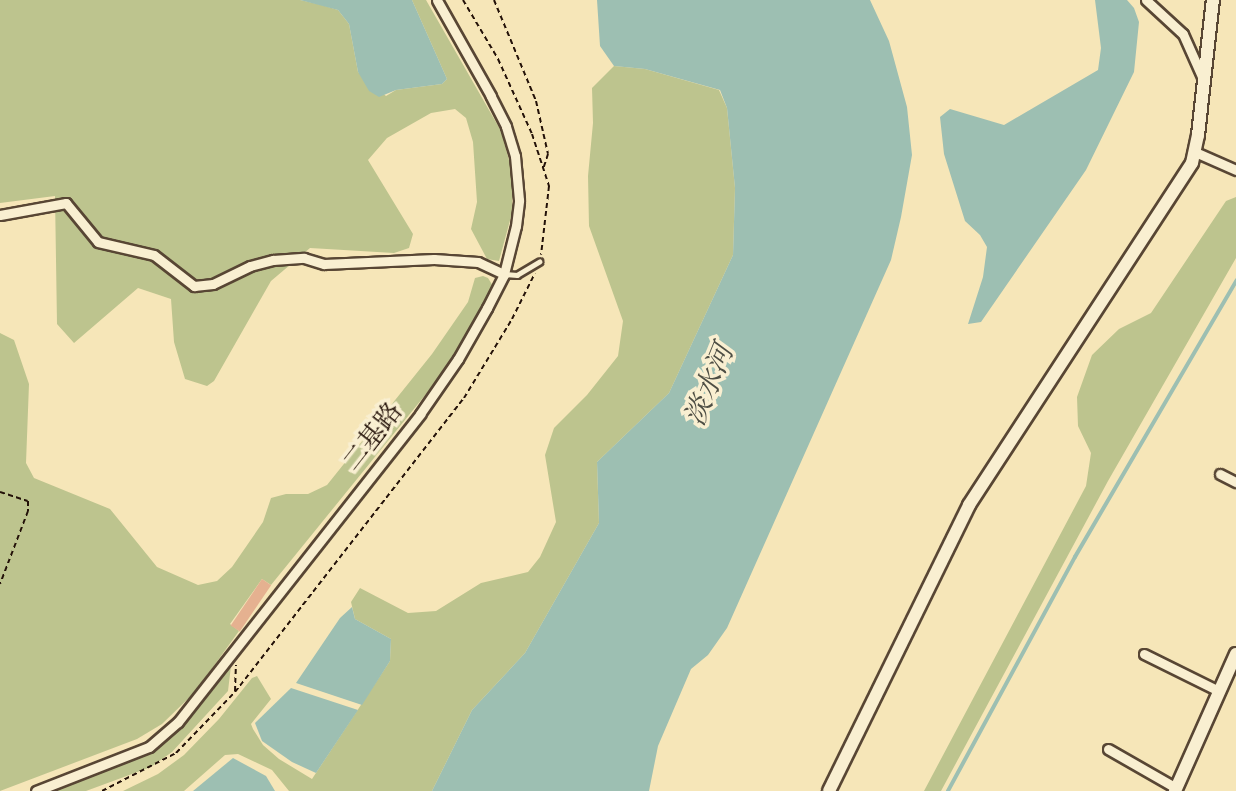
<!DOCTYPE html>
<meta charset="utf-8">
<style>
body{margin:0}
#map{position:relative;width:1236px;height:791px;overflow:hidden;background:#f6e6b8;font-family:"Old Standard TT","Noto Serif SC",serif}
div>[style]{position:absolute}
.green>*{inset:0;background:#bdc48e}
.water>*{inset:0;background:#9dbfb2}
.stream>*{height:3.5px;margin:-1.75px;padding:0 1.75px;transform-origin:1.75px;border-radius:1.75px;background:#9dbfb2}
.building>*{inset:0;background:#e5b190;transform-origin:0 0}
.path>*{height:2px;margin-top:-1px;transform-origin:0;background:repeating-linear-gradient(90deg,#231108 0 5px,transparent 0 8.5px)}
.roads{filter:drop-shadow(2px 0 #584634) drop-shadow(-2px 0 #584634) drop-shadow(0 2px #584634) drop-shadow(0 -2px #584634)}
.lane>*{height:4.5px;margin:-2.25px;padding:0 2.25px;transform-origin:2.25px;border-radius:2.25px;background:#f9efd1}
.street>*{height:9px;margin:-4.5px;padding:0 4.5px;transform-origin:4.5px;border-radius:4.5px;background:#f9efd1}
.secondary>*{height:12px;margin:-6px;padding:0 6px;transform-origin:6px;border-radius:6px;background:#f9efd1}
span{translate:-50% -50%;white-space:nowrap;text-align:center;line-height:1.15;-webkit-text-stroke:7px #f9efd1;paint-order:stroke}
.street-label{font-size:26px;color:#231108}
.water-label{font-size:28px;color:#4e4e44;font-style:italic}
</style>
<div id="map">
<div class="green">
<div style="clip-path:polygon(0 0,300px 0,322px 5px,338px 10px,349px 24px,358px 72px,386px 96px,396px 90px,442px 84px,447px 79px,412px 0,426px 0,501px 131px,512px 171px,512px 213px,499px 261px,487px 259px,471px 229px,477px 202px,473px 142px,466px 118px,455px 109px,431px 113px,387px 138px,368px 160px,413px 234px,409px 248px,394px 253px,310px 248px,271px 281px,214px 381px,207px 386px,185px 379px,174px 342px,171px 299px,138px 288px,74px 343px,57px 324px,55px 196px,0 203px)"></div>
<div style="clip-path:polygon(614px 66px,645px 69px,719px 90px,727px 108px,735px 188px,733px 255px,669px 393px,597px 462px,599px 523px,525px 653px,472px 710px,432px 791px,289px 791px,272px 770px,238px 754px,225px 755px,184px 791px,123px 791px,158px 774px,184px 755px,219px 719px,252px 678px,257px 676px,271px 699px,251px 724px,253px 729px,263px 745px,279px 759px,312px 779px,390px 661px,391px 639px,355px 619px,351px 602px,360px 588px,408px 613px,436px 611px,481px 583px,528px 572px,540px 557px,556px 522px,545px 455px,554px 428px,587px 395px,618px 356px,623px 321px,589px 226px,588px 176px,593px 123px,592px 88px)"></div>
<div style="clip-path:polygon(1236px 197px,1236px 258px,1108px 481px,941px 791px,924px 791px,1086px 486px,1091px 453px,1078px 426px,1077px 397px,1092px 355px,1119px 329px,1151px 313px,1226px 201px)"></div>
<div style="clip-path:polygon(483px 276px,488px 278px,493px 286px,455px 354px,426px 394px,271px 585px,262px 579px,230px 624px,239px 631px,195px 692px,162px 724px,137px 739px,0 791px,0 333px,14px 340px,29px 384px,26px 463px,34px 478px,110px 509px,157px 567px,198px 585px,217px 581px,232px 567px,263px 522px,271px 498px,286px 494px,308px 494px,327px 485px,432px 354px,468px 302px,475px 278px)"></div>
<div style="clip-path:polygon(231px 666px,228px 691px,172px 752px,151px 767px,86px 791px,55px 791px,139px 757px,163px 741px)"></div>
</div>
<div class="water">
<div style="clip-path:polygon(300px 0,412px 0,447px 79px,442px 84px,396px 90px,379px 97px,369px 91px,358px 72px,349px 24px,338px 10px)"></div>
<div style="clip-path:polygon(597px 0,870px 0,889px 41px,907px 107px,912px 155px,901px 217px,891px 260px,727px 628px,708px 655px,691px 669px,658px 746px,649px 791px,432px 791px,472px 710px,525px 653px,599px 523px,597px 462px,669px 393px,733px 255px,735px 188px,727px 108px,720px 90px,645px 69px,614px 66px,600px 46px)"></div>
<div style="clip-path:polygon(1095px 0,1127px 0,1134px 8px,1139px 22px,1134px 72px,1086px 170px,981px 322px,968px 324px,983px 277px,987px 247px,980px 235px,965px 221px,944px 154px,940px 117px,950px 109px,1004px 125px,1098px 70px,1101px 48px)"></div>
<div style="clip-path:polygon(352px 607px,355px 619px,391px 639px,390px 661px,362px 705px,296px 683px,340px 618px)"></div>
<div style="clip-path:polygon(291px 688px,358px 710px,316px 773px,292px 762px,262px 741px,255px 723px)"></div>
<div style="clip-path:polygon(233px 758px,266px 776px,275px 791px,193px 791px)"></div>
</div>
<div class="stream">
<div style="left:948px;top:791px;width:266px;rotate:-61.5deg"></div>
<div style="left:1075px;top:557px;width:320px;rotate:-59.7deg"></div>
</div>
<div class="building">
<div style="left:262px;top:579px;width:11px;height:56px;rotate:34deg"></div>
</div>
<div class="path">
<div style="left:463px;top:0;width:69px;rotate:59.3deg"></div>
<div style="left:498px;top:59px;width:82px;rotate:65.6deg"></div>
<div style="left:532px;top:134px;width:55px;rotate:71.9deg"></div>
<div style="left:549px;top:186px;width:69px;rotate:96.6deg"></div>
<div style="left:494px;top:0;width:109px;rotate:67.4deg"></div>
<div style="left:536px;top:101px;width:54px;rotate:77.2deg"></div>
<div style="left:548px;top:154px;width:16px;rotate:108deg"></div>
<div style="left:0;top:492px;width:29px;rotate:18deg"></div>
<div style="left:28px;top:501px;width:10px;rotate:90deg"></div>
<div style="left:28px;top:511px;width:78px;rotate:111deg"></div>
<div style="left:235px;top:691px;width:26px;rotate:-88deg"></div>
<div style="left:102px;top:791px;width:83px;rotate:-27.2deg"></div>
<div style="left:176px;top:753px;width:85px;rotate:-46deg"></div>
<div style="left:235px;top:692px;width:373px;rotate:-52.1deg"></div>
<div style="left:464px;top:398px;width:92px;rotate:-58.7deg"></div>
<div style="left:512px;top:319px;width:51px;rotate:-63.4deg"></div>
</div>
<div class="roads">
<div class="lane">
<div style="left:505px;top:274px;width:12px;rotate:5deg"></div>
<div style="left:517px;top:275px;width:26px;rotate:-31deg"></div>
</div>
<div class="street">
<div style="left:1146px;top:0;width:50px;rotate:42.6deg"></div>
<div style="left:1183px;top:34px;width:51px;rotate:65.9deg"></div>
<div style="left:1195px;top:152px;width:45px;rotate:23.7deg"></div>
<div style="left:0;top:215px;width:67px;rotate:-10.3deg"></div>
<div style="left:66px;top:203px;width:50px;rotate:50.6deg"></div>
<div style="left:98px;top:242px;width:57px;rotate:13.1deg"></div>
<div style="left:154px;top:255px;width:51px;rotate:37.8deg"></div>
<div style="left:194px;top:286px;width:19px;rotate:-6deg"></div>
<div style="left:213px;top:284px;width:41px;rotate:-25.9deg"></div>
<div style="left:250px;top:266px;width:24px;rotate:-15deg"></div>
<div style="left:273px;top:260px;width:31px;rotate:-4deg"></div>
<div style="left:304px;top:258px;width:21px;rotate:17deg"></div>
<div style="left:324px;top:264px;width:110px;rotate:-2.6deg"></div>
<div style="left:434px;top:259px;width:44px;rotate:3.9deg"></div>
<div style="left:478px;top:262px;width:29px;rotate:25deg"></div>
<div style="left:1220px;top:474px;width:18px;rotate:27deg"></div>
<div style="left:1144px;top:654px;width:84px;rotate:26.3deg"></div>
<div style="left:1108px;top:749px;width:78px;rotate:29.8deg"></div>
<div style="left:36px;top:791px;width:121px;rotate:-21.3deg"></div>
<div style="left:149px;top:747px;width:38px;rotate:-41deg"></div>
<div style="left:178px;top:722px;width:392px;rotate:-51.8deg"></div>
<div style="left:420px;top:414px;width:67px;rotate:-55.4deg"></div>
<div style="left:458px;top:359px;width:59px;rotate:-60.4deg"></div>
<div style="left:487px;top:308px;width:38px;rotate:-63deg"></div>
<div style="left:504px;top:274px;width:49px;rotate:-76deg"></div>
<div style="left:516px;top:226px;width:26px;rotate:-83deg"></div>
<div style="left:519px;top:200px;width:44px;rotate:-95.2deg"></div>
<div style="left:515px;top:156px;width:31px;rotate:-107deg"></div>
<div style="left:506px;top:126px;width:34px;rotate:-117deg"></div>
<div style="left:491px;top:96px;width:110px;rotate:-119.4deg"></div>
</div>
<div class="secondary">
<div style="left:829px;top:791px;width:318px;rotate:-63.9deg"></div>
<div style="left:969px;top:505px;width:408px;rotate:-56.9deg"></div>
<div style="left:1192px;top:163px;width:29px;rotate:-78deg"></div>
<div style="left:1198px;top:135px;width:136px;rotate:-83.7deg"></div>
<div style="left:1175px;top:791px;width:150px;rotate:-66deg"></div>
</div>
</div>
<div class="street-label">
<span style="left:374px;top:438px;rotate:-52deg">二基路</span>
</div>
<div class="water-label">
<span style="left:711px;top:386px;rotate:-68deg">淡水河</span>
</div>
</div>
